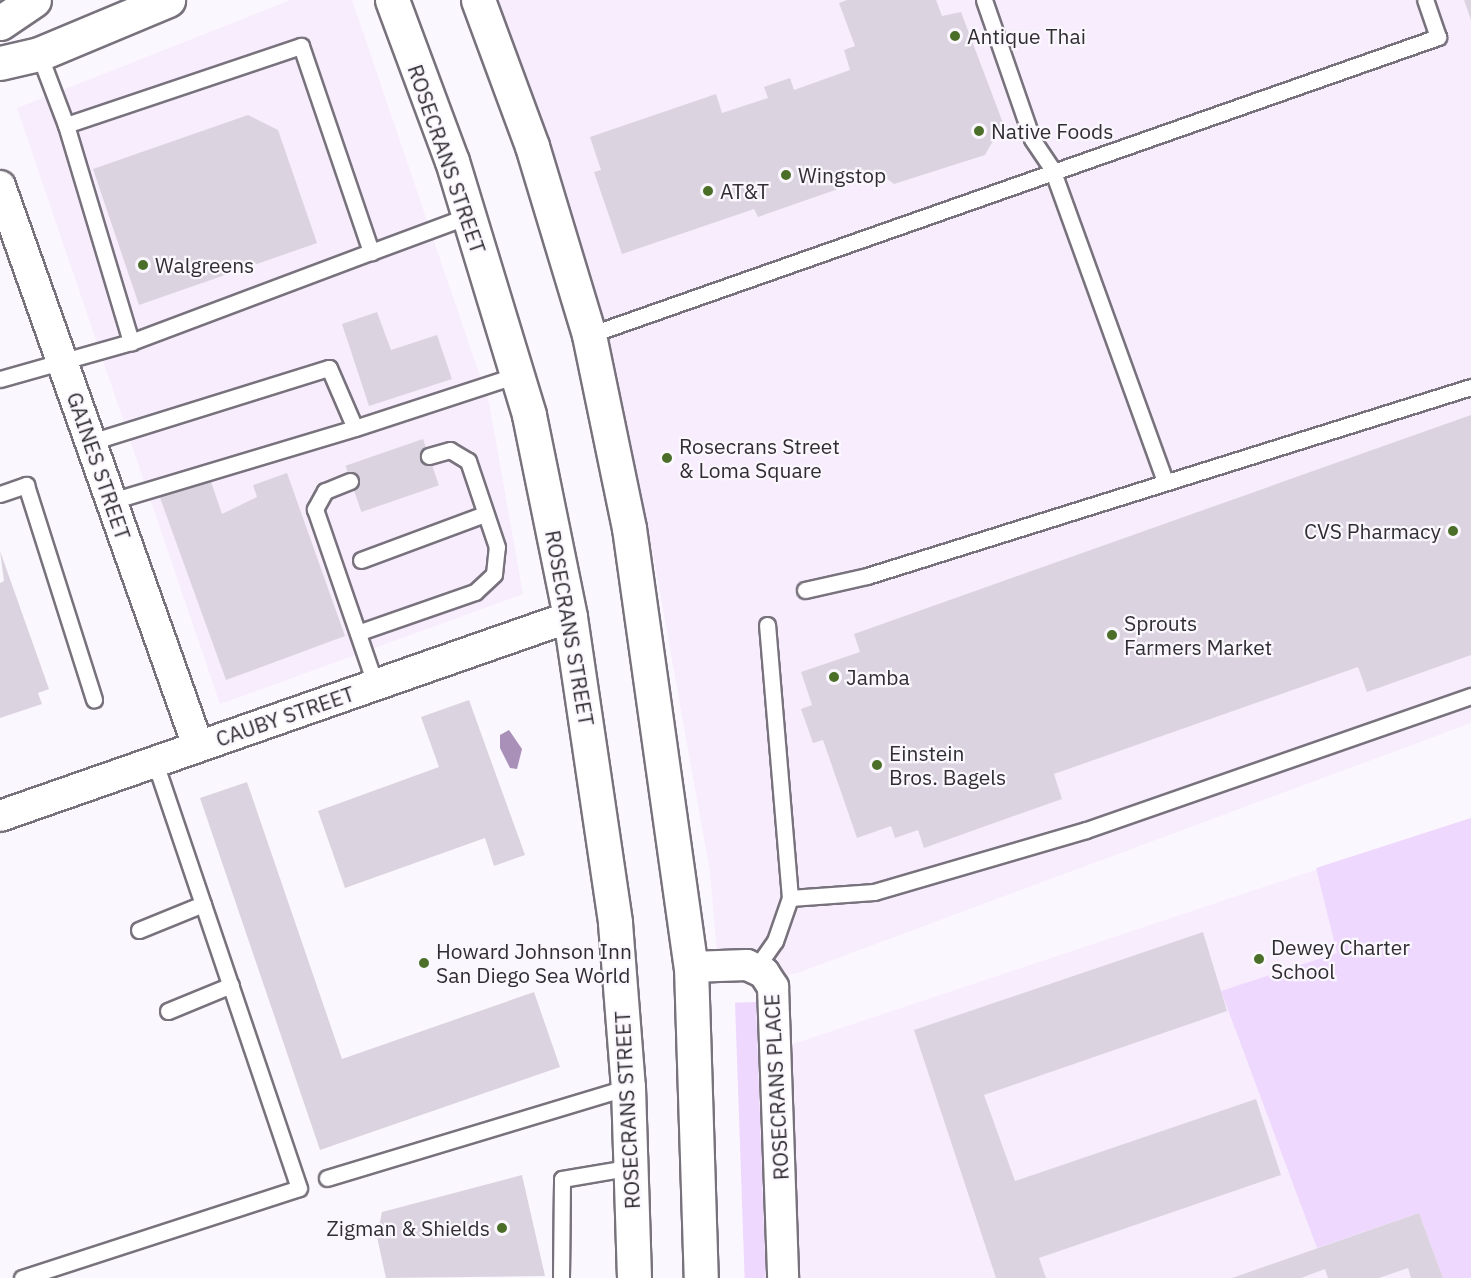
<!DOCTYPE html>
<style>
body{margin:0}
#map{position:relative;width:1471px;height:1278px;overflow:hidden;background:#fbf7fe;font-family:"IBM Plex Sans",sans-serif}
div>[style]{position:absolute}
.built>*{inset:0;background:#f7edfd}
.green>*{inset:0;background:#efd8fd;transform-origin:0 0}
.water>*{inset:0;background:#a990b8}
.building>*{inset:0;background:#dbd4e0;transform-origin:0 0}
.roads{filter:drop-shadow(2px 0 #78727d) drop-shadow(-2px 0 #78727d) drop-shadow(0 2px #78727d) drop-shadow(0 -2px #78727d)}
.lane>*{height:15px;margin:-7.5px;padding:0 7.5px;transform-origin:7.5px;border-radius:7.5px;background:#fff}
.street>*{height:30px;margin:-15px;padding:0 15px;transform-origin:15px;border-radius:15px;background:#fff}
.primary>*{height:33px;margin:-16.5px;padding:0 16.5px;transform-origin:16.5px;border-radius:16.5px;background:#fff}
.dots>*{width:16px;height:16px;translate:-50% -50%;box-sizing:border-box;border:3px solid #fbf7fe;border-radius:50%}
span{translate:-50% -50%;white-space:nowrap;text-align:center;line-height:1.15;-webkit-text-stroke:4.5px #fbf7fe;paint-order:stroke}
.poi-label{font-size:21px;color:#312e33}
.left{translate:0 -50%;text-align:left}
.right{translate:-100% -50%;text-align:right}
.street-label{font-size:21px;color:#312e33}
</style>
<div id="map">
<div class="built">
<div style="clip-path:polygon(291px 0,352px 0,489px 403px,523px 594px,220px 704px,17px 108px)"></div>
<div style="clip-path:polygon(485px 0,1471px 0,1471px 723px,800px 972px,769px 980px,718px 965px,710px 872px,652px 548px)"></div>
<div style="clip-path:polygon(1471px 818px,1471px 1278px,782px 1278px,778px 1049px)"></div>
</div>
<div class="green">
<div style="clip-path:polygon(1471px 818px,1471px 1278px,1443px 1278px,1419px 1213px,1317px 1248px,1221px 991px,1337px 953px,1316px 868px)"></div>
<div style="left:756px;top:1002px;width:276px;height:21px;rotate:88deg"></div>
</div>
<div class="water">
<div style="clip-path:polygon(509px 730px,522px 749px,517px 769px,510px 768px,500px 748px,500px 735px)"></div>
</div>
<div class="building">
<div style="clip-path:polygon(847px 0,936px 0,942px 16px,961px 12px,1003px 123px,985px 155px,894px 184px,881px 174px,758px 217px,754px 209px,622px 254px,594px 172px,601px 170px,590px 137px,716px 94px,722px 113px,768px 98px,764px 87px,790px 78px,794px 90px,850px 70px,844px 50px,855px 46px,839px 3px)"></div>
<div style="clip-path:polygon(1464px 0,1471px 0,1471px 20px)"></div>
<div style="clip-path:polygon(248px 115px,278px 130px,317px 243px,139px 305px,93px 169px)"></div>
<div style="clip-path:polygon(377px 312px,391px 350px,437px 335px,452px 379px,369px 406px,342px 324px)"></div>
<div style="clip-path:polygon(1471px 415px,1471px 655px,1367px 692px,1358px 667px,1054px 774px,1062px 799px,924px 848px,918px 830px,895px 838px,891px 826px,857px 838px,823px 740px,813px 743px,801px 709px,812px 705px,801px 672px,860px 652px,854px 634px)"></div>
<div style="left:423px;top:439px;width:49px;height:82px;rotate:71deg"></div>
<div style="clip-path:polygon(287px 473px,345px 636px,226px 680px,159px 495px,209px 476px,222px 514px,257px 497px,253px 485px)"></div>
<div style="clip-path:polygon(0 551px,49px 689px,38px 693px,42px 704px,0 718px,0 583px,4px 581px)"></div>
<div style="clip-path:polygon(469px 700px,525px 855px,494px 866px,485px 838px,345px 888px,318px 811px,439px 767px,421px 717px)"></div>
<div style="clip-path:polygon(247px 782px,342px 1059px,534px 992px,560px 1067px,320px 1150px,200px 798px)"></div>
<div style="clip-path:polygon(1203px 932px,1227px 1011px,984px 1095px,1015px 1181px,1256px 1099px,1281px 1175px,1039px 1258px,1046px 1278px,996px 1278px,914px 1030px)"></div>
<div style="clip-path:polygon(522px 1175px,545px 1276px,386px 1278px,377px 1237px,382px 1212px)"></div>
<div style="clip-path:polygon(1419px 1213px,1443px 1278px,1411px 1278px,1408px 1268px,1379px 1278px,1328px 1278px,1325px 1269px,1301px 1278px,1232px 1278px)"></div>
</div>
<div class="roads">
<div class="lane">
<div style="left:984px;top:0;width:147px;rotate:70.9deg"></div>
<div style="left:1032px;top:139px;width:36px;rotate:56deg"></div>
<div style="left:1052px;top:169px;width:333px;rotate:70.1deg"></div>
<div style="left:39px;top:54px;width:76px;rotate:69.2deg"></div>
<div style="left:66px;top:125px;width:248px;rotate:-18.6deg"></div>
<div style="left:301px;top:46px;width:218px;rotate:71.2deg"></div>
<div style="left:371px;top:252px;width:103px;rotate:-20.4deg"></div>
<div style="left:66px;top:125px;width:227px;rotate:73.3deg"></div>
<div style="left:589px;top:335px;width:900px;rotate:-19.34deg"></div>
<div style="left:1438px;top:37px;width:39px;rotate:-109deg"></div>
<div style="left:0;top:379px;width:136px;rotate:-15.8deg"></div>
<div style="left:131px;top:342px;width:256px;rotate:-20.6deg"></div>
<div style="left:355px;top:428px;width:170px;rotate:-18.1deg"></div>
<div style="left:91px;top:442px;width:249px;rotate:-17.3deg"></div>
<div style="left:329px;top:368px;width:65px;rotate:66.6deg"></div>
<div style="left:355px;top:428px;width:254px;rotate:163.3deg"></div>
<div style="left:350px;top:481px;width:27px;rotate:158deg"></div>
<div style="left:325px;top:491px;width:21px;rotate:119deg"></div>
<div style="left:315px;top:509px;width:184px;rotate:71deg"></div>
<div style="left:0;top:494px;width:28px;rotate:-19deg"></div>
<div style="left:26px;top:485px;width:225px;rotate:72.4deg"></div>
<div style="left:361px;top:560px;width:132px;rotate:-20.4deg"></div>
<div style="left:805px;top:590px;width:64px;rotate:-12.7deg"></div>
<div style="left:867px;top:576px;width:633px;rotate:-17.38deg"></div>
<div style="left:360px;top:632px;width:122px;rotate:-19.2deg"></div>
<div style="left:475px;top:592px;width:26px;rotate:-43deg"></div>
<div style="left:494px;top:574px;width:27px;rotate:-84deg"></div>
<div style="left:497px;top:547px;width:91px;rotate:-108.6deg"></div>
<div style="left:468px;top:461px;width:21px;rotate:-149deg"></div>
<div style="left:450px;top:450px;width:22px;rotate:164deg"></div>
<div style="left:790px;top:898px;width:84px;rotate:-4.1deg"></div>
<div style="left:874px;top:892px;width:221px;rotate:-16.3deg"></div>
<div style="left:1086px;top:830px;width:408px;rotate:-19.2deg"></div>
<div style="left:139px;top:930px;width:69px;rotate:-22.1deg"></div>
<div style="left:756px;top:968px;width:33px;rotate:-55deg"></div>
<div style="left:775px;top:941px;width:46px;rotate:-70.8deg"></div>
<div style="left:790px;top:898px;width:274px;rotate:-94.8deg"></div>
<div style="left:168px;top:1011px;width:68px;rotate:-22.4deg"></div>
<div style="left:327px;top:1178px;width:314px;rotate:-16.8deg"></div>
<div style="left:22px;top:1278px;width:291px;rotate:-18deg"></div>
<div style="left:299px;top:1188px;width:450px;rotate:-108.7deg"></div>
<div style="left:561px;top:1278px;width:99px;rotate:-89.4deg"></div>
<div style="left:562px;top:1179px;width:71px;rotate:-9.7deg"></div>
</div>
<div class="street">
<div style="left:0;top:186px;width:594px;rotate:70.53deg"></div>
<div style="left:0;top:816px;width:604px;rotate:-19.25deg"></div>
<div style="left:691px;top:967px;width:56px;rotate:-2deg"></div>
<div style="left:747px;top:965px;width:19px;rotate:25deg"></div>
<div style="left:764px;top:973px;width:17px;rotate:57deg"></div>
<div style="left:773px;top:987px;width:291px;rotate:88deg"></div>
</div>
<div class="primary">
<div style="left:392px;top:0;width:172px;rotate:69.6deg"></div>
<div style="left:452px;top:161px;width:265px;rotate:73.1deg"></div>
<div style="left:529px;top:415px;width:206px;rotate:78.5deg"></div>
<div style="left:570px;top:617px;width:309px;rotate:81.6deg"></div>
<div style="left:615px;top:923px;width:165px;rotate:85.5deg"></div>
<div style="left:628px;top:1087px;width:191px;rotate:88.2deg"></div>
<div style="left:478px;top:0;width:156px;rotate:69.7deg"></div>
<div style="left:532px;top:146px;width:197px;rotate:73.2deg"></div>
<div style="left:589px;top:335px;width:197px;rotate:78.3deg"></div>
<div style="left:629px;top:528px;width:443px;rotate:82deg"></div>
<div style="left:691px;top:967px;width:311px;rotate:88.2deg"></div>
<div style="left:0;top:23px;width:41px;rotate:-34.1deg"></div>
<div style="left:0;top:63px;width:40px;rotate:-13deg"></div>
<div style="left:39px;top:54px;width:140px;rotate:-22.7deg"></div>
</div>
</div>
<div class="dots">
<div style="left:955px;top:36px;background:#4b6f29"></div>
<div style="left:979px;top:131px;background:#4b6f29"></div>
<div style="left:786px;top:175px;background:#4b6f29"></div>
<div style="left:708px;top:191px;background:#4b6f29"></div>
<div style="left:143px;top:265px;background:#4b6f29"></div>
<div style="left:667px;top:458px;background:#4b6f29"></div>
<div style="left:1453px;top:531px;background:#4b6f29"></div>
<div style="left:1112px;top:635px;background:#4b6f29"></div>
<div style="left:834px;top:677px;background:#4b6f29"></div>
<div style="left:877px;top:765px;background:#4b6f29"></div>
<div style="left:1259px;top:959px;background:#4b6f29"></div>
<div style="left:424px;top:963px;background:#4b6f29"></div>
<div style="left:502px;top:1228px;background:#4b6f29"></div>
</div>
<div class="poi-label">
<span class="left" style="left:967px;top:36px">Antique Thai</span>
<span class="left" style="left:991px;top:131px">Native Foods</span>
<span class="left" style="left:798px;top:175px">Wingstop</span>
<span class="left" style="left:720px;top:191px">AT&amp;T</span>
<span class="left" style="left:155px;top:265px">Walgreens</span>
<span class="left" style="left:679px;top:458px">Rosecrans Street<br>&amp; Loma Square</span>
<span class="right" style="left:1441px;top:531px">CVS Pharmacy</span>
<span class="left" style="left:1124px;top:635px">Sprouts<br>Farmers Market</span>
<span class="left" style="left:846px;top:677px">Jamba</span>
<span class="left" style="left:889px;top:765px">Einstein<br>Bros. Bagels</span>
<span class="left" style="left:1271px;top:959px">Dewey Charter<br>School</span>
<span class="left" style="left:436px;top:963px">Howard Johnson Inn<br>San Diego Sea World</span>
<span class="right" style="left:490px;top:1228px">Zigman &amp; Shields</span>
</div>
<div class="street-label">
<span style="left:447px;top:159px;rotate:71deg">ROSECRANS STREET</span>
<span style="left:99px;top:466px;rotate:71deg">GAINES STREET</span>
<span style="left:570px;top:628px;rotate:80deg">ROSECRANS STREET</span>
<span style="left:285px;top:716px;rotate:-19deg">CAUBY STREET</span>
<span style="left:776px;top:1087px;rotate:-93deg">ROSECRANS PLACE</span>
<span style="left:627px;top:1110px;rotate:-93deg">ROSECRANS STREET</span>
</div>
</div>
